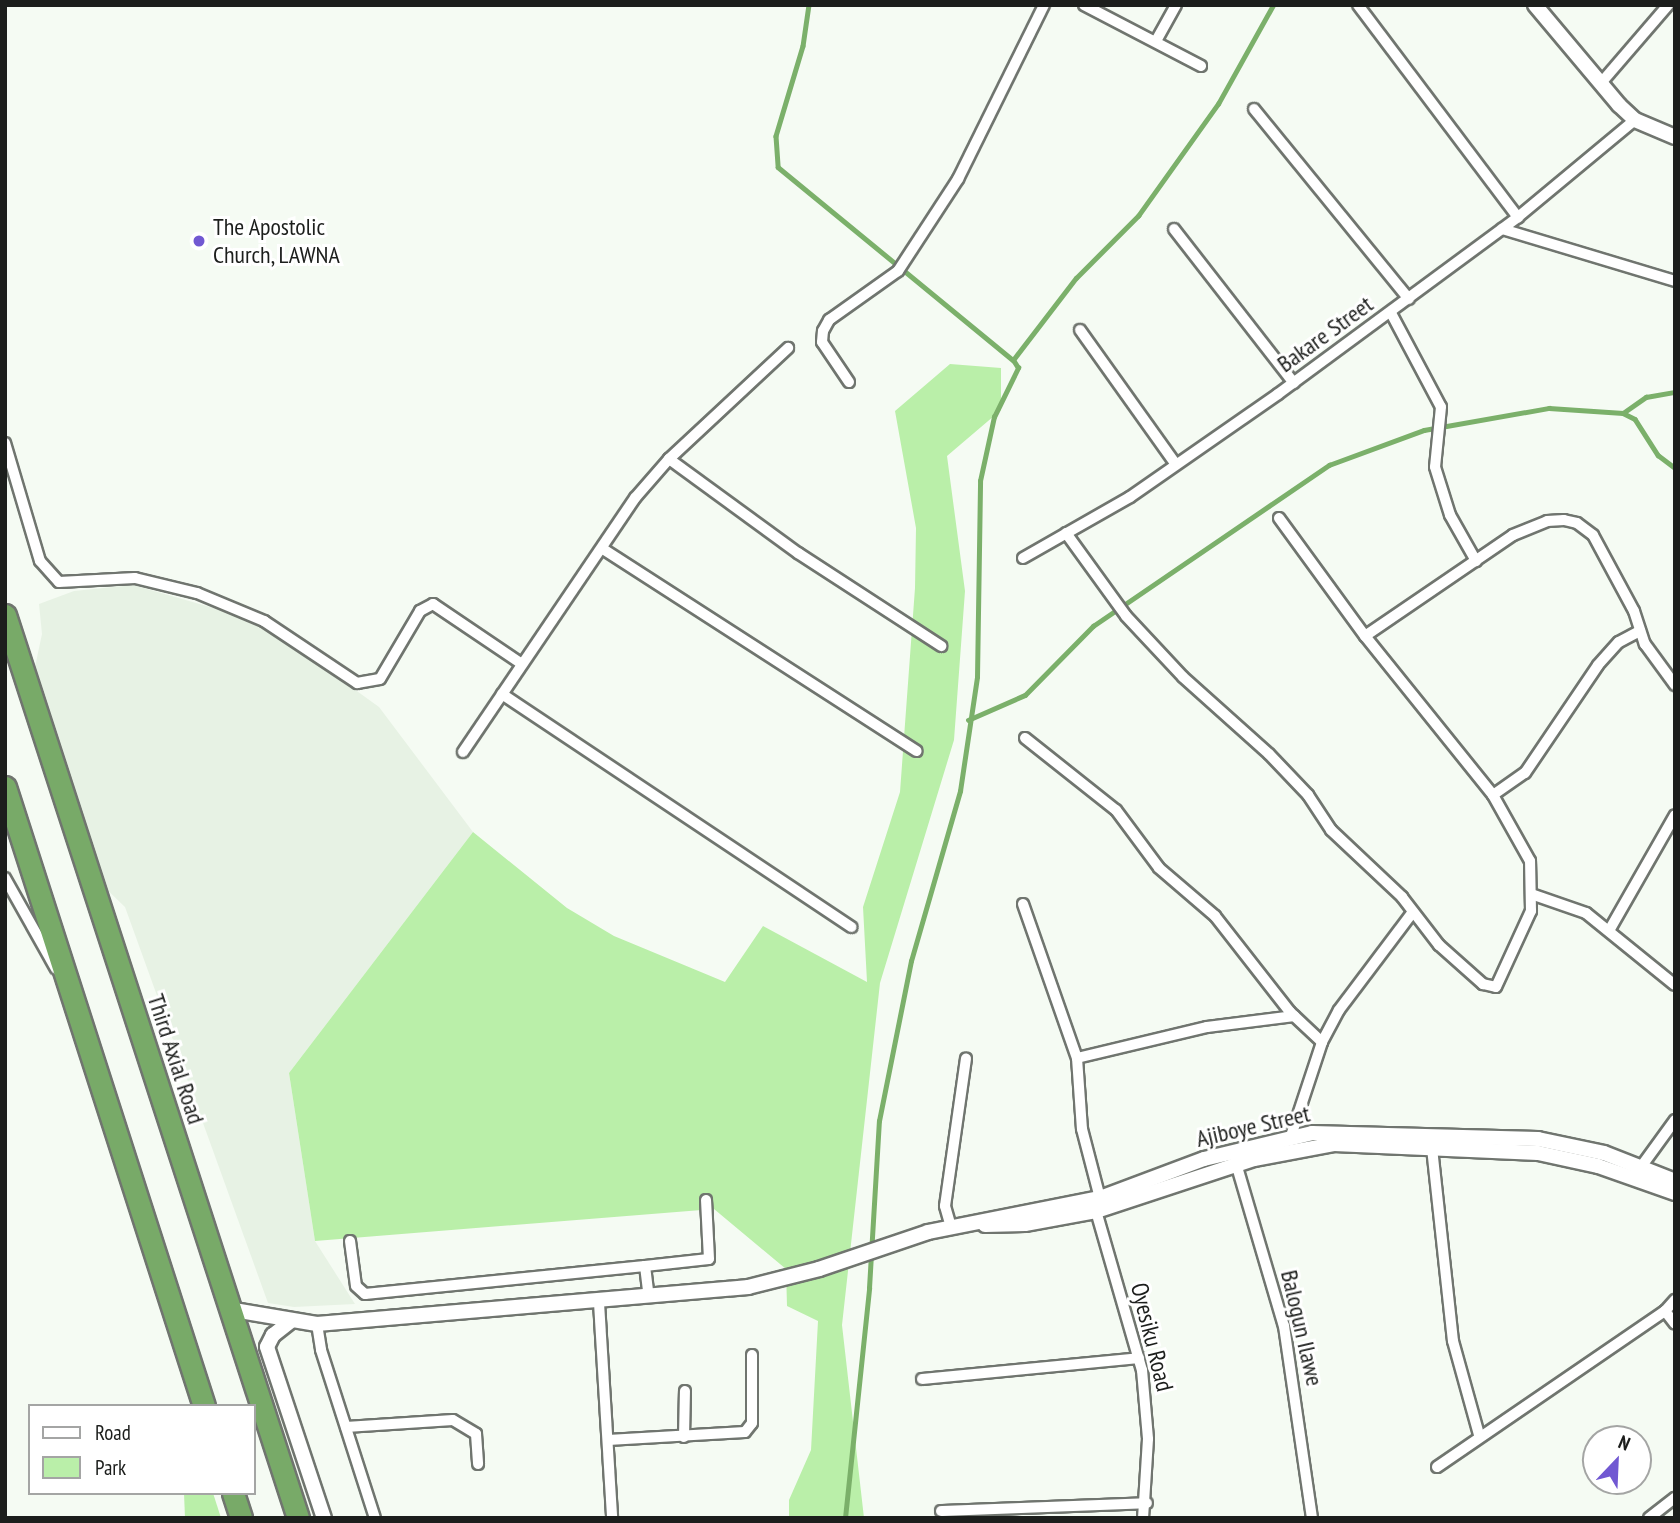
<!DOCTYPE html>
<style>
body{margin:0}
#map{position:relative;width:1680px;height:1523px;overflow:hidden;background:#f5fbf3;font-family:"PT Sans Narrow",sans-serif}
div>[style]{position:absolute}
.built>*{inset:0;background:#e7f2e4}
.green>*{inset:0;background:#baefa9}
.stream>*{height:4.5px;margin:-2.25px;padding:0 2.25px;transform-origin:2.25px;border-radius:2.25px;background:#7bb06a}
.roads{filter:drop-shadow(2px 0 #70756f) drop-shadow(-2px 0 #70756f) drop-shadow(0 2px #70756f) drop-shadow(0 -2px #70756f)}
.minor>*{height:10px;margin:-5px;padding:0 5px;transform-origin:5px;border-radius:5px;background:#fff}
.tertiary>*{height:14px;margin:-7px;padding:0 7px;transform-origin:7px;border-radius:7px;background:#fff}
.motorway>*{height:21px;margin:-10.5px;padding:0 10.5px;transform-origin:10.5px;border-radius:10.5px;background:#78aa68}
.dots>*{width:19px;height:19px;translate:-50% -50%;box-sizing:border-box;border:4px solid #fff;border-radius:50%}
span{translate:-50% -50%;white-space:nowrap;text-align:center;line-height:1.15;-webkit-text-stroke:6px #fff;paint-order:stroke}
.poi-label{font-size:24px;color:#1c1e1c}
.left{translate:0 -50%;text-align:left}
.street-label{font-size:24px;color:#1c1e1c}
.frame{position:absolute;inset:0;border:7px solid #1c1e1c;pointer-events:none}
.legend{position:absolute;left:28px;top:1404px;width:228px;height:91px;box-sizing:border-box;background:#fff;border:2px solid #a4a5a4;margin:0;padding:9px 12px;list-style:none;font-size:21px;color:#1c1e1c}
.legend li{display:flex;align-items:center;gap:14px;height:35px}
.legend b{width:35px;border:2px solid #a4a5a4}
.north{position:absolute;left:1582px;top:1425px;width:70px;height:70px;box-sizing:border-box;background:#fff;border:2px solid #a4a5a4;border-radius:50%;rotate:23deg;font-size:19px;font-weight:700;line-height:28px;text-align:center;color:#1c1e1c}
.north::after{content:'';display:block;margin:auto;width:24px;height:32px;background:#7158d2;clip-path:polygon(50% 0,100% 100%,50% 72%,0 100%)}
</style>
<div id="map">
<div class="built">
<div style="clip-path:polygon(133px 585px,238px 615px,275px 632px,379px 707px,473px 832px,289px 1073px,315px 1241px,355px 1304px,294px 1307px,268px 1303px,125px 907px,99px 882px,32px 681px,42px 634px,39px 604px,74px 591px)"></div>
</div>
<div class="green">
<div style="clip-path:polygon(950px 364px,1001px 368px,1001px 410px,947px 456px,965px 591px,954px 740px,880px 983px,842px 1325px,864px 1518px,789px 1518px,789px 1500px,811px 1450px,818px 1321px,787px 1306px,786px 1269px,714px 1209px,315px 1241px,289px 1073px,473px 832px,567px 908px,614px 936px,725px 982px,763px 926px,867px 982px,863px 907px,900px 792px,915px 588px,916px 528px,895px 411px)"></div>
<div style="clip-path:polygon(184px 1493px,213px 1493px,221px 1518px,185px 1518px)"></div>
</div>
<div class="stream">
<div style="left:809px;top:5px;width:41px;rotate:98.3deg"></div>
<div style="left:803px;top:46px;width:94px;rotate:106.7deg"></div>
<div style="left:776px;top:136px;width:31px;rotate:86deg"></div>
<div style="left:778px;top:167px;width:304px;rotate:39.4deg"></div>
<div style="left:1623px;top:413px;width:13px;rotate:27deg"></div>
<div style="left:1635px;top:419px;width:43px;rotate:57.4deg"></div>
<div style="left:1658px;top:455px;width:21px;rotate:37deg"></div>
<div style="left:968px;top:720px;width:62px;rotate:-23.7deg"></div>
<div style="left:1025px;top:695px;width:97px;rotate:-45.4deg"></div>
<div style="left:1093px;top:626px;width:286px;rotate:-34.3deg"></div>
<div style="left:1329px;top:465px;width:101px;rotate:-20.2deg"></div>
<div style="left:1424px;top:430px;width:127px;rotate:-10deg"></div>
<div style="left:1549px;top:408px;width:74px;rotate:3.9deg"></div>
<div style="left:1623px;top:413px;width:28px;rotate:-35deg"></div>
<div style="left:1646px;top:397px;width:29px;rotate:-10deg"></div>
<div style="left:845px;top:1518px;width:231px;rotate:-84deg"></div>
<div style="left:869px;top:1288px;width:167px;rotate:-86.6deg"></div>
<div style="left:879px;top:1121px;width:163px;rotate:-78.7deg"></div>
<div style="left:911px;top:961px;width:177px;rotate:-73.9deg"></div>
<div style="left:960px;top:791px;width:115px;rotate:-81.5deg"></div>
<div style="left:977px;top:677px;width:196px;rotate:-89.1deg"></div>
<div style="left:980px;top:481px;width:66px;rotate:-77.7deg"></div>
<div style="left:994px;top:417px;width:55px;rotate:-63.9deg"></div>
<div style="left:1018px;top:368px;width:9px;rotate:-122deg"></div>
<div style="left:1013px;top:360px;width:103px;rotate:-52.5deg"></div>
<div style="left:1076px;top:278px;width:88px;rotate:-45deg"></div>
<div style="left:1138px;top:216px;width:138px;rotate:-54.5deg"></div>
<div style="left:1218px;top:104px;width:113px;rotate:-60.9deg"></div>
</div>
<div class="roads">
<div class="minor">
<div style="left:1084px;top:5px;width:132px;rotate:27.5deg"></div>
<div style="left:1358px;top:5px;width:266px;rotate:53deg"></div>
<div style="left:1156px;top:41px;width:41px;rotate:-60.9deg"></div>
<div style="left:1601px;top:83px;width:103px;rotate:-49.3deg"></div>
<div style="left:1254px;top:109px;width:245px;rotate:50.8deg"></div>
<div style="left:1174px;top:229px;width:195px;rotate:52.1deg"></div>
<div style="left:1502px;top:229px;width:181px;rotate:16.7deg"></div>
<div style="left:1391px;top:313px;width:106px;rotate:62deg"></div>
<div style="left:1441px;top:407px;width:60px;rotate:95.7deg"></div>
<div style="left:1435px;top:467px;width:50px;rotate:72.6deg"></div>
<div style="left:1450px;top:515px;width:53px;rotate:60.5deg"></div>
<div style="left:1080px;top:330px;width:163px;rotate:54.5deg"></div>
<div style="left:849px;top:382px;width:48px;rotate:-124deg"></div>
<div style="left:822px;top:342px;width:11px;rotate:-85deg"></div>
<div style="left:823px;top:331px;width:13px;rotate:-61deg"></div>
<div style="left:829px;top:320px;width:85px;rotate:-35.4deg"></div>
<div style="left:898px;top:271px;width:110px;rotate:-56.9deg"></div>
<div style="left:958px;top:179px;width:194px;rotate:-63.7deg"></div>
<div style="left:5px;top:443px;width:123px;rotate:73.5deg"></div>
<div style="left:40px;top:561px;width:28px;rotate:48deg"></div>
<div style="left:59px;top:582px;width:76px;rotate:-3deg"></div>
<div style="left:135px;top:578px;width:64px;rotate:13.6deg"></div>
<div style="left:197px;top:593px;width:73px;rotate:22.7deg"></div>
<div style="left:264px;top:621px;width:112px;rotate:33.7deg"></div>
<div style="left:357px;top:683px;width:23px;rotate:-10deg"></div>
<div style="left:380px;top:679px;width:79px;rotate:-59.5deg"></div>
<div style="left:420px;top:611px;width:15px;rotate:-28deg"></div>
<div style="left:433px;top:604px;width:107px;rotate:34deg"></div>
<div style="left:669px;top:459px;width:160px;rotate:36.1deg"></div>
<div style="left:798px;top:553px;width:171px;rotate:33deg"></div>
<div style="left:1066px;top:533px;width:102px;rotate:54.1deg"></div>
<div style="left:1126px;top:616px;width:83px;rotate:46.9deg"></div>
<div style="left:1183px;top:677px;width:115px;rotate:41.8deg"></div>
<div style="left:1269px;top:754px;width:57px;rotate:46.4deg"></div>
<div style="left:1308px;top:795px;width:42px;rotate:56.7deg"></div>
<div style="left:1331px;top:830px;width:98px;rotate:43.3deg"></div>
<div style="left:1402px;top:897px;width:61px;rotate:52.4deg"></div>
<div style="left:1439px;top:945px;width:59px;rotate:41.6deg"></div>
<div style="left:1483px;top:984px;width:13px;rotate:13deg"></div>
<div style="left:1496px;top:987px;width:84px;rotate:-65.3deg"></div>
<div style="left:1531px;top:911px;width:50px;rotate:-91.1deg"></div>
<div style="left:1530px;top:861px;width:76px;rotate:-119.3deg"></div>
<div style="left:1493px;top:795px;width:204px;rotate:-128.8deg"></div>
<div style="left:1365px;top:636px;width:146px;rotate:-126.1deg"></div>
<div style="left:603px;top:549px;width:373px;rotate:32.8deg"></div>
<div style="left:1023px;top:558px;width:123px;rotate:-29.7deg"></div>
<div style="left:1130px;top:497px;width:180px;rotate:-34.8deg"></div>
<div style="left:1278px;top:394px;width:298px;rotate:-36.4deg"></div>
<div style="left:1518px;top:217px;width:152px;rotate:-39.7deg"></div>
<div style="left:1365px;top:636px;width:179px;rotate:-34.3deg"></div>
<div style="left:1513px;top:535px;width:37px;rotate:-22deg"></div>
<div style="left:1547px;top:521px;width:17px;rotate:-3deg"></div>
<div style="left:1564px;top:520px;width:13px;rotate:13deg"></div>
<div style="left:1577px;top:523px;width:20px;rotate:37deg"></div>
<div style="left:1593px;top:535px;width:86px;rotate:61.7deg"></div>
<div style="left:1634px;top:611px;width:35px;rotate:72deg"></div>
<div style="left:1645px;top:644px;width:51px;rotate:53.8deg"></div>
<div style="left:502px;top:694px;width:420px;rotate:33.7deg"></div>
<div style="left:1025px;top:738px;width:116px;rotate:38.4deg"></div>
<div style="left:1116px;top:810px;width:72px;rotate:53.4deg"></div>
<div style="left:1159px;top:868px;width:74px;rotate:40.6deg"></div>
<div style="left:1215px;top:916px;width:122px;rotate:52deg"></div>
<div style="left:1290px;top:1012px;width:44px;rotate:43.2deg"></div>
<div style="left:463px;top:752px;width:307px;rotate:-55.9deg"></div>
<div style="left:635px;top:498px;width:52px;rotate:-48.9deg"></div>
<div style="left:669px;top:459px;width:163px;rotate:-43deg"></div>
<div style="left:1493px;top:795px;width:39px;rotate:-35deg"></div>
<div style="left:1525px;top:773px;width:130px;rotate:-55.9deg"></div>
<div style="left:1598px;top:665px;width:31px;rotate:-48deg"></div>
<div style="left:1619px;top:642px;width:24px;rotate:-28deg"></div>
<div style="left:5px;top:878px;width:104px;rotate:60.7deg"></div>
<div style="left:1534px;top:895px;width:55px;rotate:19.1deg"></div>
<div style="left:1586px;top:913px;width:114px;rotate:39deg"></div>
<div style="left:1023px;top:904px;width:163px;rotate:70.7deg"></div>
<div style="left:1077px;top:1058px;width:71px;rotate:86deg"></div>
<div style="left:1082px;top:1129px;width:71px;rotate:75.4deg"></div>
<div style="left:1610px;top:929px;width:131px;rotate:-60.3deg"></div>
<div style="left:1077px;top:1058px;width:134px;rotate:-13.4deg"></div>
<div style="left:1207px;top:1027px;width:88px;rotate:-7.2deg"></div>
<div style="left:1291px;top:1136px;width:99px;rotate:-71.7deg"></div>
<div style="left:1322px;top:1042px;width:36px;rotate:-62deg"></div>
<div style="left:1339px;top:1010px;width:121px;rotate:-53deg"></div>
<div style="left:1432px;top:1148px;width:194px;rotate:83.8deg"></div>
<div style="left:1453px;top:1341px;width:98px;rotate:74.5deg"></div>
<div style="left:1235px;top:1160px;width:173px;rotate:73.6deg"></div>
<div style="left:1284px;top:1326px;width:194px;rotate:81.7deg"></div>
<div style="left:1638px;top:1171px;width:63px;rotate:-54deg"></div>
<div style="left:1096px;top:1211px;width:166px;rotate:73.9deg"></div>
<div style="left:1142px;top:1370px;width:69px;rotate:85deg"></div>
<div style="left:1148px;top:1439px;width:79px;rotate:93.6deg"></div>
<div style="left:951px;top:1227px;width:22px;rotate:-106deg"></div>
<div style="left:945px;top:1206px;width:149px;rotate:-81.9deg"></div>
<div style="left:350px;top:1241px;width:45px;rotate:82.4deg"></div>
<div style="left:356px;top:1286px;width:12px;rotate:42deg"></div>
<div style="left:365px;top:1294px;width:281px;rotate:-5.7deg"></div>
<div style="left:645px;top:1266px;width:31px;rotate:83deg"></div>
<div style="left:645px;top:1266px;width:64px;rotate:-6.2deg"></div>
<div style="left:709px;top:1259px;width:59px;rotate:-92.9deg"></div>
<div style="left:599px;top:1303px;width:215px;rotate:86.5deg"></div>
<div style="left:1665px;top:1311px;width:16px;rotate:52deg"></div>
<div style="left:317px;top:1324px;width:26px;rotate:81deg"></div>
<div style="left:321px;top:1350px;width:176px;rotate:72.2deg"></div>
<div style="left:922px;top:1379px;width:218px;rotate:-5.5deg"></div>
<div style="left:346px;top:1427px;width:107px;rotate:-3.7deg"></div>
<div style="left:453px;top:1420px;width:27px;rotate:31deg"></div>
<div style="left:476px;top:1434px;width:30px;rotate:86deg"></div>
<div style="left:684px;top:1437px;width:46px;rotate:-88.8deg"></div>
<div style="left:608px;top:1440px;width:137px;rotate:-3.3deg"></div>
<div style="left:745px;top:1432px;width:11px;rotate:-52deg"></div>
<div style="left:752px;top:1423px;width:68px;rotate:-90deg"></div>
<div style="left:1437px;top:1467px;width:276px;rotate:-34.4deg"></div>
<div style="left:1665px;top:1311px;width:15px;rotate:-48deg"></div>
<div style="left:941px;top:1511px;width:206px;rotate:-2.2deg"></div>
<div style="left:1649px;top:1518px;width:33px;rotate:-38deg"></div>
</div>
<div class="tertiary">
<div style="left:1535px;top:5px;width:131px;rotate:50deg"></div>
<div style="left:1619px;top:105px;width:22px;rotate:43deg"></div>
<div style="left:1635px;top:120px;width:43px;rotate:23deg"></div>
<div style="left:985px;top:1225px;width:40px;rotate:-1.4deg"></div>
<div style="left:1025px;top:1224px;width:72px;rotate:-10.4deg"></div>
<div style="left:1096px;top:1211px;width:166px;rotate:-18.2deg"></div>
<div style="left:1254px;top:1159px;width:81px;rotate:-10.6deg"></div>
<div style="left:1334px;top:1144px;width:204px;rotate:2.5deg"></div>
<div style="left:1538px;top:1153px;width:61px;rotate:12.2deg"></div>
<div style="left:1598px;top:1166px;width:82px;rotate:19.3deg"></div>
<div style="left:228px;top:1309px;width:90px;rotate:9.6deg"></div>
<div style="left:317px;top:1324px;width:433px;rotate:-4.9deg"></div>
<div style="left:748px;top:1287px;width:73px;rotate:-14.2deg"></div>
<div style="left:819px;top:1269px;width:115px;rotate:-18.7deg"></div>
<div style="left:928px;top:1232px;width:175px;rotate:-11.2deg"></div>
<div style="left:1100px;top:1198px;width:111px;rotate:-20.6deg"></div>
<div style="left:1204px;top:1159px;width:111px;rotate:-13.5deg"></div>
<div style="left:1312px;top:1133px;width:226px;rotate:1.5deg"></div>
<div style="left:1538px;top:1139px;width:67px;rotate:12deg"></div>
<div style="left:1604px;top:1153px;width:76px;rotate:21.5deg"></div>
<div style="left:291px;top:1321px;width:23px;rotate:142deg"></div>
<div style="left:273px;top:1335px;width:13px;rotate:117deg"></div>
<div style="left:267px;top:1347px;width:180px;rotate:71.6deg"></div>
</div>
<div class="motorway">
<div style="left:5px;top:615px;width:949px;rotate:72.02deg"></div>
<div style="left:5px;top:787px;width:650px;rotate:72.18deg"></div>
<div style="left:233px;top:1493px;width:26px;rotate:72deg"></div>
</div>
</div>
<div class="dots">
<div style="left:199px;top:241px;background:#7158d2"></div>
</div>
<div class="poi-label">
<span class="left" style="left:213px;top:241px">The Apostolic<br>Church, LAWNA</span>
</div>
<div class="street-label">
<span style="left:1325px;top:334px;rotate:-36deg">Bakare Street</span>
<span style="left:176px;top:1059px;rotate:72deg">Third Axial Road</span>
<span style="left:1253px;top:1126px;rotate:-13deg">Ajiboye Street</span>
<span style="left:1302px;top:1328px;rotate:77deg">Balogun Ilawe</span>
<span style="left:1152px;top:1337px;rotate:76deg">Oyesiku Road</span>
</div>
<div class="frame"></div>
<ul class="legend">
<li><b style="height:9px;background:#fff"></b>Road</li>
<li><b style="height:19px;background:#baefa9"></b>Park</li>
</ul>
<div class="north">N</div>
</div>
